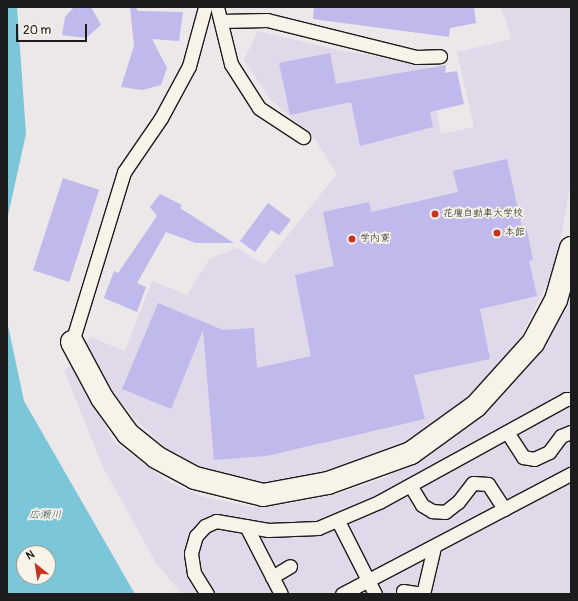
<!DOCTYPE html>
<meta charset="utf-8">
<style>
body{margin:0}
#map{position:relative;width:578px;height:601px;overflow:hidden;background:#ece7e9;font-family:Pangolin,"Klee One",sans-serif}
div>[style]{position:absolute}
.built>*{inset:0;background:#dfd9ea}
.water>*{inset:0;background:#7bc7d9}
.building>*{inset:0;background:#c0b9eb;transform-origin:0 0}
.roads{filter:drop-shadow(1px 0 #1c1c1c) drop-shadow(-1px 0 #1c1c1c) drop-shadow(0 1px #1c1c1c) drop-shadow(0 -1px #1c1c1c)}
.service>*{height:13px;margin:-6.5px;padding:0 6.5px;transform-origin:6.5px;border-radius:6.5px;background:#f7f3e8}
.minor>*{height:22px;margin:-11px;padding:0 11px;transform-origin:11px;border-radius:11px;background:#f7f3e8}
.dots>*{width:11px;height:11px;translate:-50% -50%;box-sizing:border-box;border:2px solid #f7f3e8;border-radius:50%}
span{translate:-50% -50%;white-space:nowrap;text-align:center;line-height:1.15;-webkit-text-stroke:3.5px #f7f3e8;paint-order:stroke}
.poi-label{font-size:10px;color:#1c1c1c}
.left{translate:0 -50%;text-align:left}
.water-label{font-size:11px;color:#3d585e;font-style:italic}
.frame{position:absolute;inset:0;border:8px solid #1c1c1c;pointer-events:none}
.north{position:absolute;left:16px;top:545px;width:40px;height:40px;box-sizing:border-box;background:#f7f3e8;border:1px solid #9f9d96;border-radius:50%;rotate:330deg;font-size:11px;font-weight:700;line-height:16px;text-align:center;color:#1c1c1c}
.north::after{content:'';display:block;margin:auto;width:14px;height:18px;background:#c8321e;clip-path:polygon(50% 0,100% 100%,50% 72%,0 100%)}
.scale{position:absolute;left:16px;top:24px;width:71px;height:18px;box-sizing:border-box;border:2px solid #1c1c1c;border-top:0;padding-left:5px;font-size:12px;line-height:14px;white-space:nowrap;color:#1c1c1c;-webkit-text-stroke:3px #f7f3e8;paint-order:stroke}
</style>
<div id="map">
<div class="built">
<div style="clip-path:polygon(501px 7px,571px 7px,571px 179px,557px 264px,520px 338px,478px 394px,408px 447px,334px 474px,262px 485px,204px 470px,165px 447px,134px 418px,108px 386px,86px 344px,90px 337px,125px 351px,152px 281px,187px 295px,210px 258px,238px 248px,264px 265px,337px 174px,314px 138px,270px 99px,244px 60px,258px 31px,338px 50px,427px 64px,441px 134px,474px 127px,457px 52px,512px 39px)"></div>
<div style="clip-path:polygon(571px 286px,571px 594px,182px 594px,156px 563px,103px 467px,64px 370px,72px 365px,114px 442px,167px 481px,201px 496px,249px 507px,289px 504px,337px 494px,384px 478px,435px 448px)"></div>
</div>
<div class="water">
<div style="clip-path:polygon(7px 7px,17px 7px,26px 134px,7px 220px)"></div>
<div style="clip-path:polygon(evenodd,7px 321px,24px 401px,135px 594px,7px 594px,7px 321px,24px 553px,48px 553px,48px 577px,24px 577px,24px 553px)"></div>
</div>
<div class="building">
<div style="clip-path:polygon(79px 7px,91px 7px,101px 25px,86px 38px,62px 35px,65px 17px,73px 8px)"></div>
<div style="clip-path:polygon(130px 7px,135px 7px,138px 11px,183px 12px,179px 41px,152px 39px,167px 68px,161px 85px,142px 90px,121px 87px,134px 46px)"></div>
<div style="clip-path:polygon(314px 7px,474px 7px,476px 23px,450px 28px,449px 37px,313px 19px)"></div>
<div style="clip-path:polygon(330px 53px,336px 84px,446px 65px,445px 73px,457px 71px,464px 104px,430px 112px,433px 127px,360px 146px,351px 102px,290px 115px,279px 63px)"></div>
<div style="clip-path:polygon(507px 159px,522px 227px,526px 227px,528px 235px,533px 260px,529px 261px,537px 296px,480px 309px,490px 359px,414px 375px,425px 419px,266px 456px,214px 460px,203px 330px,171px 409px,122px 389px,158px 303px,223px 330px,254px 328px,257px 368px,311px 356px,295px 275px,334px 266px,323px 212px,369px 202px,371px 212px,458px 192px,453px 171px)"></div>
<div style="left:63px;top:178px;width:38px;height:97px;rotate:18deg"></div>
<div style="clip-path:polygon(160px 194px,182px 205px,180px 208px,234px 243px,196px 243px,166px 232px,137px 283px,146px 287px,137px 312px,104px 298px,114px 271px,118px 273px,157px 216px,150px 207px)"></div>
<div style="clip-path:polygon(268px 203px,291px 220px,279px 235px,271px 230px,255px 252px,240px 241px)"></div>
</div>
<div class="roads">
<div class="service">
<div style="left:217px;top:7px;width:59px;rotate:76.2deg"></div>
<div style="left:231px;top:64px;width:52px;rotate:57.5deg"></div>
<div style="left:259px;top:108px;width:53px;rotate:33.4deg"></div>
<div style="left:221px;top:21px;width:46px;rotate:-1.2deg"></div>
<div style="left:267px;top:20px;width:154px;rotate:13.9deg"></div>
<div style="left:416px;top:57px;width:24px;rotate:-2deg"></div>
<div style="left:72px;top:342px;width:178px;rotate:-73deg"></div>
<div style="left:124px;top:172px;width:65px;rotate:-55.6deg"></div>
<div style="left:161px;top:118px;width:59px;rotate:-61.7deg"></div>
<div style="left:189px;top:66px;width:61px;rotate:-74.8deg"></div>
<div style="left:507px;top:432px;width:30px;rotate:57deg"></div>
<div style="left:523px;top:457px;width:11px;rotate:10deg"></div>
<div style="left:534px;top:459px;width:17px;rotate:-25deg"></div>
<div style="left:549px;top:452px;width:20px;rotate:-53deg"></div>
<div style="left:561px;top:436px;width:11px;rotate:-22deg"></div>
<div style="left:410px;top:485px;width:23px;rotate:59deg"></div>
<div style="left:422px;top:505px;width:12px;rotate:31deg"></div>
<div style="left:432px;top:511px;width:13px;rotate:4deg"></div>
<div style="left:445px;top:512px;width:16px;rotate:-38deg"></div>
<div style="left:458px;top:502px;width:24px;rotate:-52deg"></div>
<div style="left:473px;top:483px;width:15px;rotate:4deg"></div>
<div style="left:488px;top:484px;width:30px;rotate:57deg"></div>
<div style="left:338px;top:521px;width:82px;rotate:63.1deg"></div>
<div style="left:246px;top:526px;width:76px;rotate:62.8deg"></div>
<div style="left:272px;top:577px;width:21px;rotate:-31deg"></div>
<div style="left:403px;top:591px;width:19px;rotate:9deg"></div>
<div style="left:207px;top:594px;width:25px;rotate:-122deg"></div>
<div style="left:194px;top:573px;width:20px;rotate:-99deg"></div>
<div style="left:191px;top:553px;width:18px;rotate:-74deg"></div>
<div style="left:196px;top:536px;width:13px;rotate:-48deg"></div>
<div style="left:205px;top:526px;width:12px;rotate:-24deg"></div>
<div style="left:216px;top:521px;width:53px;rotate:9.8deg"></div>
<div style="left:268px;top:530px;width:50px;rotate:-2.3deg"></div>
<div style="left:318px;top:528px;width:66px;rotate:-23.1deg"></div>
<div style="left:379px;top:502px;width:213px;rotate:-28.8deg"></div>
<div style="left:566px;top:399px;width:5px"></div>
<div style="left:342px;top:594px;width:259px;rotate:-27.7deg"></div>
<div style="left:423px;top:594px;width:48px;rotate:-76.8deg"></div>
</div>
<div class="minor">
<div style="left:72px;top:342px;width:64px;rotate:61.8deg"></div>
<div style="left:102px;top:398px;width:44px;rotate:54.2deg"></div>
<div style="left:128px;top:434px;width:36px;rotate:39deg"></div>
<div style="left:156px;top:457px;width:44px;rotate:28.3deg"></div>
<div style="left:195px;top:478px;width:70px;rotate:14deg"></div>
<div style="left:263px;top:495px;width:66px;rotate:-10.5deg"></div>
<div style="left:328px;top:483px;width:88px;rotate:-19.9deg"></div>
<div style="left:411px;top:453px;width:80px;rotate:-35.9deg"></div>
<div style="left:476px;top:406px;width:85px;rotate:-47.9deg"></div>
<div style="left:533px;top:343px;width:49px;rotate:-61.9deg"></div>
<div style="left:556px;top:300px;width:54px;rotate:-73.9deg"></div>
</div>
</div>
<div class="dots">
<div style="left:435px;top:214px;background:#c8321e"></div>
<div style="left:497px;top:233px;background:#c8321e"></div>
<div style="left:352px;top:239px;background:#c8321e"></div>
</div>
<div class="poi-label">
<span class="left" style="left:443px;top:214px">花壇自動車大学校</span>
<span class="left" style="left:505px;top:233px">本館</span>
<span class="left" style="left:360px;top:239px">学内寮</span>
</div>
<div class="water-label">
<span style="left:45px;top:515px">広瀬川</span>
</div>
<div class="frame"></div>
<div class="north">N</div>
<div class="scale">20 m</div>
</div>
